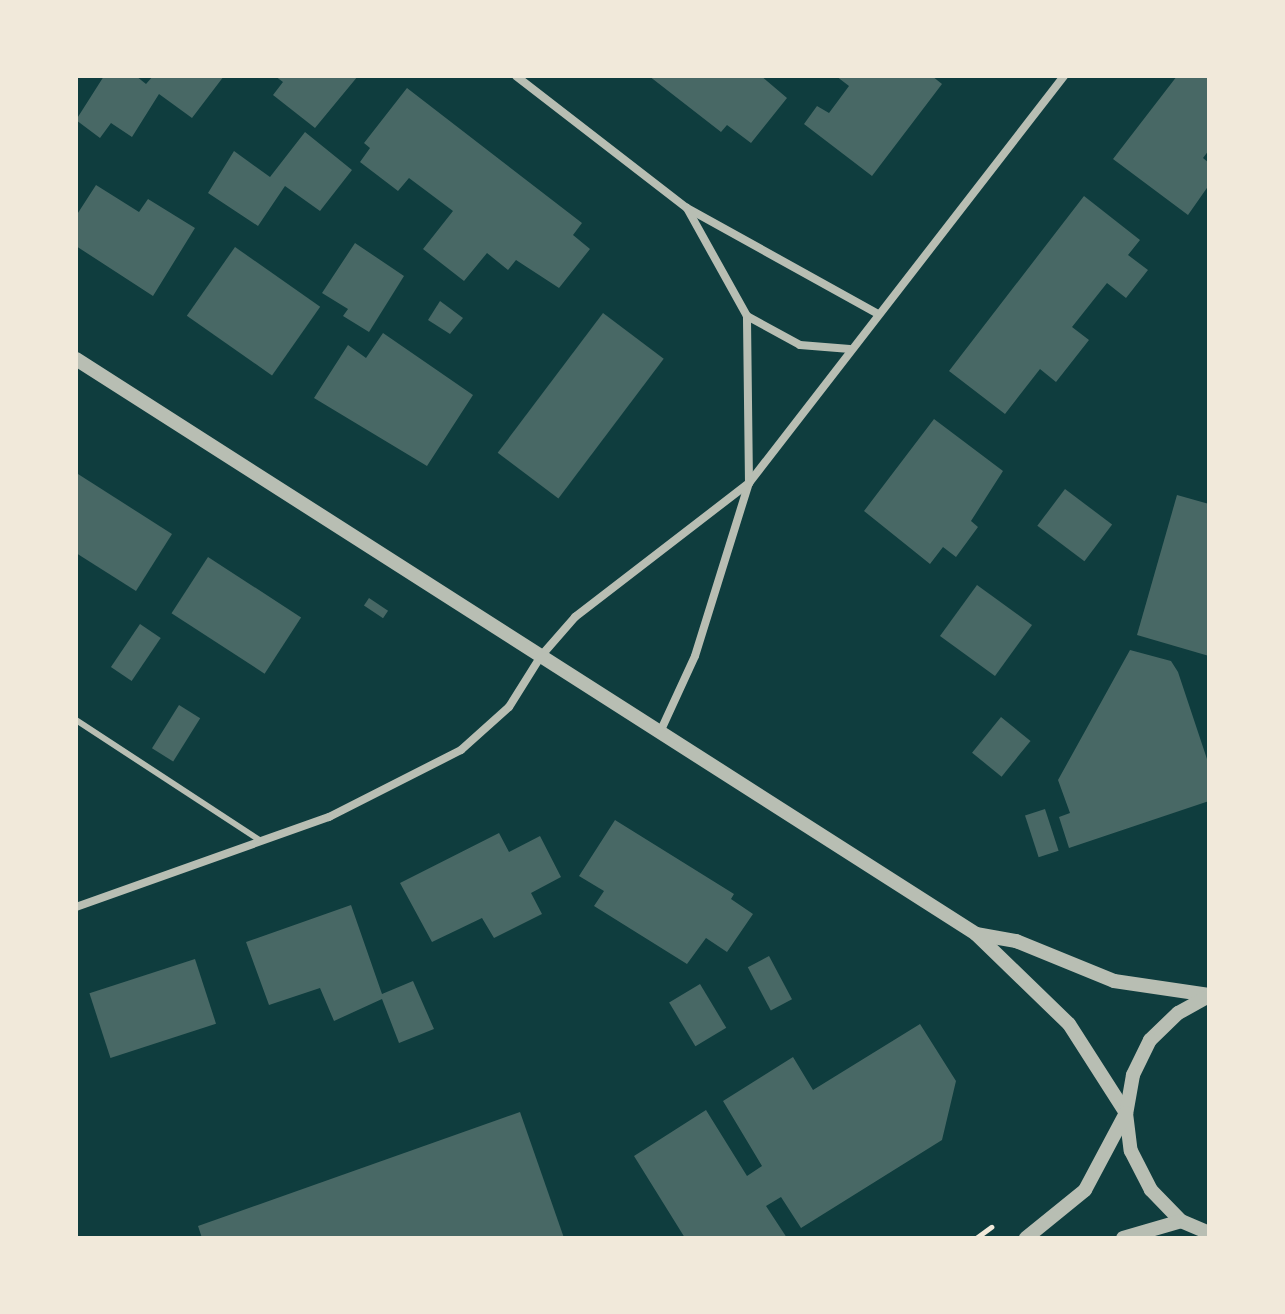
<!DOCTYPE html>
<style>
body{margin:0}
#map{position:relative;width:1285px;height:1314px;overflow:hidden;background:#0f3d3e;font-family:Cabin,sans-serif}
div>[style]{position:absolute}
.building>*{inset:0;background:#486865;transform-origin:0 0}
.path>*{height:5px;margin:-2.5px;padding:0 2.5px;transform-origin:2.5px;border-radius:2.5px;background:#f1e9da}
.service>*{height:6px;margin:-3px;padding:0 3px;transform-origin:3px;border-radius:3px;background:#b8beb3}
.minor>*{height:8px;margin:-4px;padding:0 4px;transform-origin:4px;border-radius:4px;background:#b8beb3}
.tertiary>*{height:14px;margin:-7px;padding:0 7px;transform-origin:7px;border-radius:7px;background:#b8beb3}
span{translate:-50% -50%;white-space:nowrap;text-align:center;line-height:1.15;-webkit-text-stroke:6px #f1e9da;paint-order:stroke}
.frame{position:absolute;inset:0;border:78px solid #f1e9da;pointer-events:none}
</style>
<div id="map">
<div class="building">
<div style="clip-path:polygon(104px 76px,136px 76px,146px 84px,153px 76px,224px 76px,192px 118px,159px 94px,132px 137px,111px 123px,100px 138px,76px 120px)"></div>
<div style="clip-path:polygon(275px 76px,358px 76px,315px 128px,273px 95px,283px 82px)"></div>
<div style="clip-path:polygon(649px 76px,761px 76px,787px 98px,751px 143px,727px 125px,721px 132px)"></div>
<div style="clip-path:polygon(836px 76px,932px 76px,942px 84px,872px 176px,804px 124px,817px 106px,829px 113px,849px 86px)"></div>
<div style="clip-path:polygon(1177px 76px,1209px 76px,1209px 150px,1203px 158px,1209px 163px,1209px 185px,1188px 215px,1113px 159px)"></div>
<div style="clip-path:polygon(407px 88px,582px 223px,573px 235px,590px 249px,559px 288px,516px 260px,508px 270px,487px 253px,464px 281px,423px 249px,453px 211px,409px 178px,398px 191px,360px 162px,370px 148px,364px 143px)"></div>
<div style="clip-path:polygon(305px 132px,352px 170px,320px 211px,285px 186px,258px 226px,208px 193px,234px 151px,270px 177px)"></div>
<div style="clip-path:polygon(96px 185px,139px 212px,148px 199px,195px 228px,153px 296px,76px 246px,76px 216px)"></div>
<div style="clip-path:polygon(1084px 196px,1140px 240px,1128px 255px,1148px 270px,1126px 298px,1107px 283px,1072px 327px,1089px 340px,1056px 382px,1040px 369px,1005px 414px,949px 371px)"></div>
<div style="clip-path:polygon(355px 243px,404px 276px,369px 332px,343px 316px,348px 309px,322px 293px)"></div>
<div style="left:235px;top:247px;width:104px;height:84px;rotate:35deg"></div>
<div style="clip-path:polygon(440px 301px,463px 318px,450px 334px,428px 320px)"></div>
<div style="left:603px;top:313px;width:76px;height:175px;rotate:37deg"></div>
<div style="clip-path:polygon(383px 333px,473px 395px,427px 466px,314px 398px,348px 345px,366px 358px)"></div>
<div style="clip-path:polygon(934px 419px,1003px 471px,971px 521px,978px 527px,956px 557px,943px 547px,930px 564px,864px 511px)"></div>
<div style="clip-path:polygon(78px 474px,172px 534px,136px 591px,76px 553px)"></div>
<div style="left:1065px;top:489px;width:59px;height:46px;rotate:37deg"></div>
<div style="clip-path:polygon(1177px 495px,1209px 504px,1209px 656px,1137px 635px)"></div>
<div style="left:208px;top:557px;width:111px;height:67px;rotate:33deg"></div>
<div style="left:977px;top:585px;width:68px;height:63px;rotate:36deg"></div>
<div style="left:369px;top:598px;width:23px;height:9px;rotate:34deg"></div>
<div style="left:140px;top:624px;width:25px;height:52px;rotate:34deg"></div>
<div style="clip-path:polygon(1130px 650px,1171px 661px,1178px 672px,1209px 765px,1209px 801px,1069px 848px,1059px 817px,1070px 813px,1058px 780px)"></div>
<div style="left:179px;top:705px;width:25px;height:51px;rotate:32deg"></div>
<div style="left:1001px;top:717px;width:38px;height:46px;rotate:39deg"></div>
<div style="left:1045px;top:809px;width:44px;height:21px;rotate:72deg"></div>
<div style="clip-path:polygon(615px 820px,734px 894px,731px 899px,753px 914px,727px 952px,706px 938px,687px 964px,594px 906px,604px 891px,579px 876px)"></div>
<div style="clip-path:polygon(499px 833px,509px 852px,540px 836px,561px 877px,531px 893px,542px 914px,494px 938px,482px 918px,432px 942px,400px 883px)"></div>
<div style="clip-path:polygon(351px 905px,382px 994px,413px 981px,434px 1029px,399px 1043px,382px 999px,334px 1021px,320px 988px,269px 1005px,246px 942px)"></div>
<div style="left:769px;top:956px;width:49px;height:24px;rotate:62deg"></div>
<div style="left:195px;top:959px;width:68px;height:111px;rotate:72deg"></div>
<div style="left:700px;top:984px;width:51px;height:36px;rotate:59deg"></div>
<div style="clip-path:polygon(920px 1024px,956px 1081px,942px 1140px,801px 1228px,781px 1197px,766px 1206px,787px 1238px,685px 1238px,634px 1156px,706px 1110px,747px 1176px,762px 1166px,723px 1101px,793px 1057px,813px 1090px)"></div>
<div style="clip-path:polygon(520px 1112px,564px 1238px,202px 1238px,198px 1226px)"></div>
</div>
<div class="path">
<div style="left:976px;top:1238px;width:19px;rotate:-36deg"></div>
</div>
<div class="service">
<div style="left:76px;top:720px;width:221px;rotate:33.2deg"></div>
</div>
<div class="minor">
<div style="left:516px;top:76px;width:216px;rotate:37.7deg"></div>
<div style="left:687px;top:208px;width:218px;rotate:29deg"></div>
<div style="left:747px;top:316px;width:60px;rotate:28.7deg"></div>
<div style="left:800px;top:345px;width:50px;rotate:4.6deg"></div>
<div style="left:661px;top:730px;width:81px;rotate:-65.3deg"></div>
<div style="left:695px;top:656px;width:181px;rotate:-72.7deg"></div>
<div style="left:749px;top:483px;width:167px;rotate:-90.7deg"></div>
<div style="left:747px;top:316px;width:124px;rotate:-119.1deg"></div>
<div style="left:76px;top:907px;width:269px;rotate:-19.6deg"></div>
<div style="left:329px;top:817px;width:148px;rotate:-26.9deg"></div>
<div style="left:461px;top:750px;width:64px;rotate:-41.9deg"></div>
<div style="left:509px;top:707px;width:60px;rotate:-57.9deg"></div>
<div style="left:541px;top:656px;width:52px;rotate:-48.9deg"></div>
<div style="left:575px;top:617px;width:220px;rotate:-37.6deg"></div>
<div style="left:749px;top:483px;width:515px;rotate:-52.26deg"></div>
</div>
<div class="tertiary">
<div style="left:76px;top:359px;width:1068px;rotate:32.57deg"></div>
<div style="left:976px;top:934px;width:129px;rotate:44.1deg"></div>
<div style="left:1069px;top:1024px;width:106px;rotate:57.4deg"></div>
<div style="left:976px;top:934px;width:41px;rotate:9.9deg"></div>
<div style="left:1016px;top:941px;width:106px;rotate:22.2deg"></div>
<div style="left:1114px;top:981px;width:96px;rotate:8.4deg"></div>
<div style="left:1209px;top:996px;width:35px;rotate:151deg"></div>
<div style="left:1178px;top:1013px;width:39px;rotate:136deg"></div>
<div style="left:1150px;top:1040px;width:39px;rotate:116deg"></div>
<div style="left:1133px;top:1075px;width:39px;rotate:100deg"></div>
<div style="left:1126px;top:1113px;width:38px;rotate:83deg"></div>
<div style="left:1131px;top:1151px;width:44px;rotate:62.9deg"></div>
<div style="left:1151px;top:1190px;width:43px;rotate:45.9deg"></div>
<div style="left:1181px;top:1221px;width:30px;rotate:23deg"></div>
<div style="left:1026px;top:1238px;width:76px;rotate:-39.1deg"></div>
<div style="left:1085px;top:1190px;width:87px;rotate:-62deg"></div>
<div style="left:1123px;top:1238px;width:60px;rotate:-16.3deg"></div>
</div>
<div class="frame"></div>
</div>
